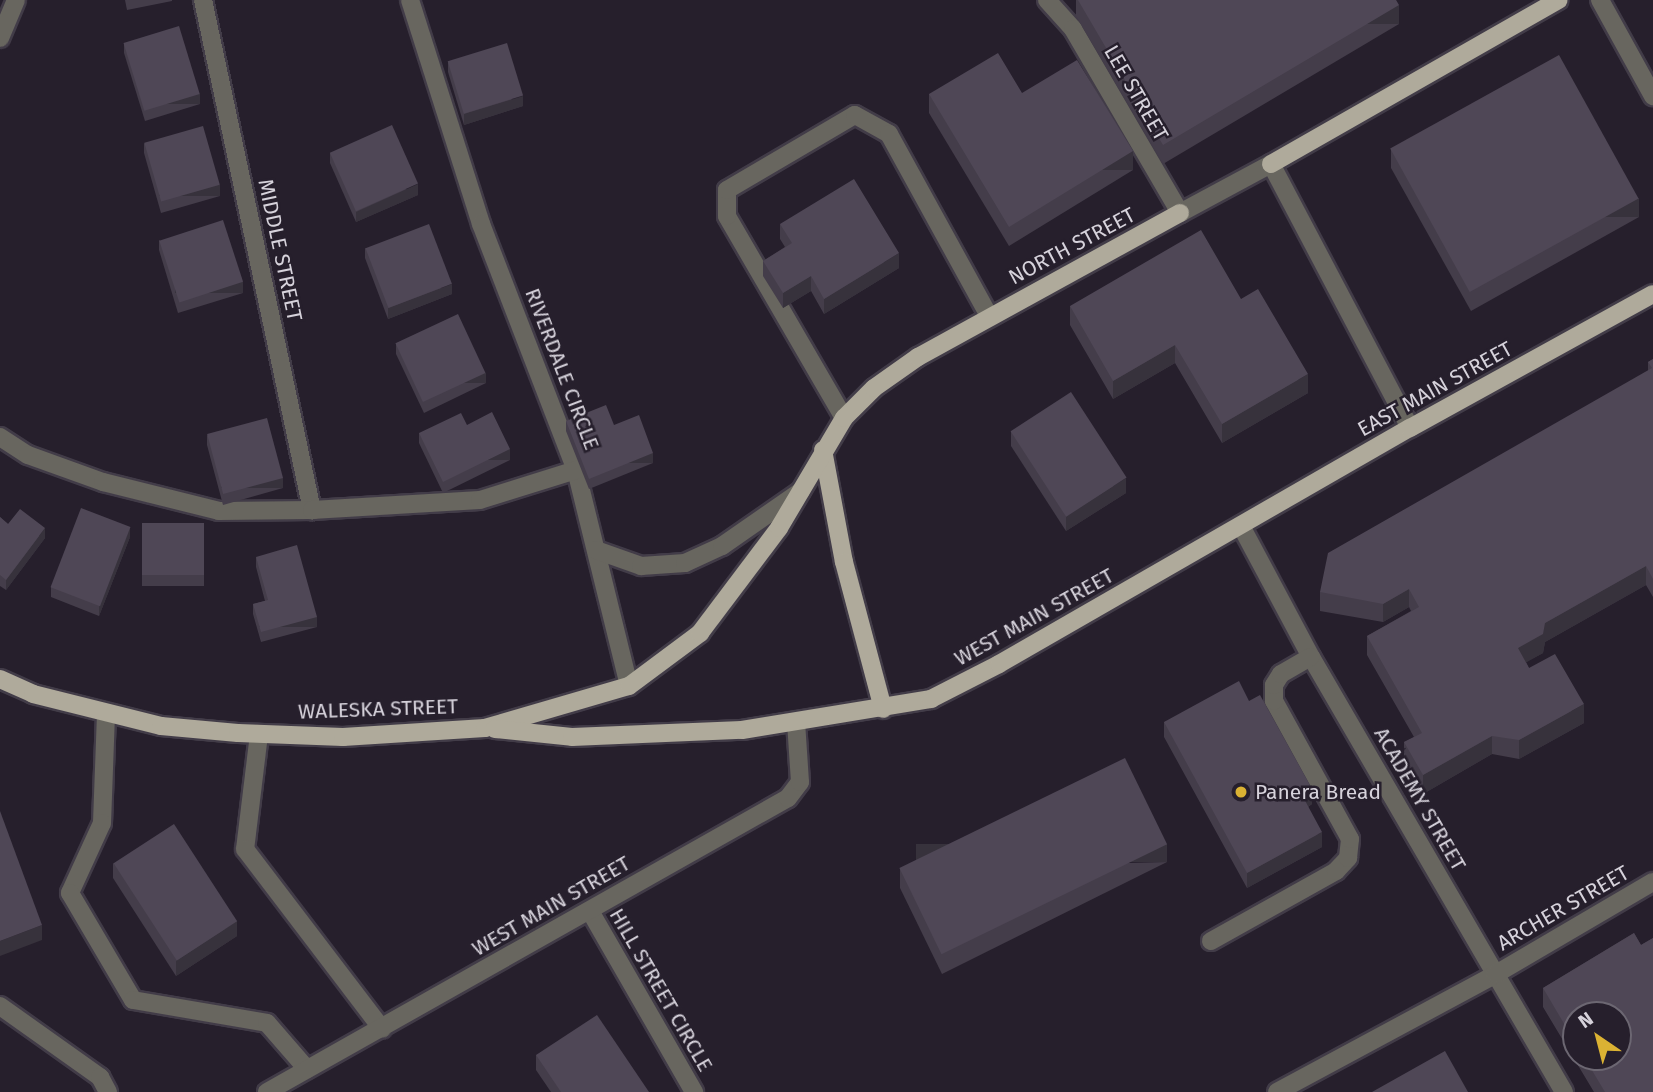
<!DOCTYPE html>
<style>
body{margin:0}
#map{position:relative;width:1653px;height:1092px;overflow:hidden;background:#261f2c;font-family:"Fira Sans",sans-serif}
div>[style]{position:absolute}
.roads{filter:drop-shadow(2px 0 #423c48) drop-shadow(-2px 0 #423c48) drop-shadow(0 2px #423c48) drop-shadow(0 -2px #423c48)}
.minor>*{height:18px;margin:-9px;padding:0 9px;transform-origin:9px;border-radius:9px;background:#68665f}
.major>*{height:18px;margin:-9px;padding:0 9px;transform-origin:9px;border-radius:9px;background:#afaa9b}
.wall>*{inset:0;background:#443d4a;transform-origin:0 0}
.shaded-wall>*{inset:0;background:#37323c;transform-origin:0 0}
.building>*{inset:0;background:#4f4756;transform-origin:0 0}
.dots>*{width:19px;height:19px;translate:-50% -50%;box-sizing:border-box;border:4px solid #261f2c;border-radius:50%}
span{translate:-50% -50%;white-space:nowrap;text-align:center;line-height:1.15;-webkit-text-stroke:5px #261f2c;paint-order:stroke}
.street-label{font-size:21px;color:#d6d2db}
.poi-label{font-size:21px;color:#d6d2db}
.left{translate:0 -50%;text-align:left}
.north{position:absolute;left:1562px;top:1001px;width:70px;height:70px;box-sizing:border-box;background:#261f2c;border:2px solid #6c6772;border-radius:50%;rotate:325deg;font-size:19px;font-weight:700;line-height:28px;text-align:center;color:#d6d2db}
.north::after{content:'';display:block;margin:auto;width:24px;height:32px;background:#dbb233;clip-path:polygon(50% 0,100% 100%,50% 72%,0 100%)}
</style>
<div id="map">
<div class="roads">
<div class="minor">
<div style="left:203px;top:0;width:522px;rotate:77.94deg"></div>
<div style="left:410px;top:0;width:235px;rotate:72.4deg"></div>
<div style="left:481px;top:224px;width:264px;rotate:68.9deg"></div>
<div style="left:576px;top:470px;width:222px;rotate:76.2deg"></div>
<div style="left:1047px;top:0;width:39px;rotate:48deg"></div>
<div style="left:1073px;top:29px;width:213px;rotate:59.8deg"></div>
<div style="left:1180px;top:213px;width:103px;rotate:-28.3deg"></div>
<div style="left:1271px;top:164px;width:298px;rotate:62.2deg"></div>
<div style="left:1600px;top:0;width:110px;rotate:61.1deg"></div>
<div style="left:0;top:38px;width:41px;rotate:-67.2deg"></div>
<div style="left:844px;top:418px;width:233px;rotate:-120.1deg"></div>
<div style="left:727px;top:216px;width:26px;rotate:-90deg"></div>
<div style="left:727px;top:190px;width:148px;rotate:-30.4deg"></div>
<div style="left:855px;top:115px;width:39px;rotate:29deg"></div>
<div style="left:889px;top:134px;width:208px;rotate:61.2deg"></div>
<div style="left:0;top:437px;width:33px;rotate:33deg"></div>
<div style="left:28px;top:455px;width:80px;rotate:19.8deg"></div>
<div style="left:103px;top:482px;width:120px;rotate:14deg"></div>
<div style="left:219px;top:511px;width:93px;rotate:-0.6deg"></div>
<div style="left:312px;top:510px;width:168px;rotate:-3.4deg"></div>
<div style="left:480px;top:500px;width:101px;rotate:-17.4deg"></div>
<div style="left:1241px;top:526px;width:149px;rotate:61.9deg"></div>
<div style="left:1311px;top:657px;width:503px;rotate:59.82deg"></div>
<div style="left:596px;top:550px;width:48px;rotate:19.6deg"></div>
<div style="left:641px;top:566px;width:44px;rotate:-3.9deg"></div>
<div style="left:685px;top:563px;width:41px;rotate:-24.7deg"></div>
<div style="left:722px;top:546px;width:96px;rotate:-34.8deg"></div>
<div style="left:106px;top:714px;width:109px;rotate:92.1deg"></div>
<div style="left:102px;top:823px;width:77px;rotate:114.6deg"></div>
<div style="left:70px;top:893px;width:124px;rotate:59.5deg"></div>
<div style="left:133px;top:1000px;width:136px;rotate:9.7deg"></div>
<div style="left:267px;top:1023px;width:61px;rotate:49deg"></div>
<div style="left:259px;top:734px;width:116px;rotate:96.9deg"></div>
<div style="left:245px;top:849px;width:226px;rotate:52.7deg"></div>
<div style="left:590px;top:911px;width:209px;rotate:60.1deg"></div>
<div style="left:1211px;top:941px;width:143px;rotate:-29.2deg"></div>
<div style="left:1336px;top:871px;width:18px;rotate:-47deg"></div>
<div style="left:1348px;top:858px;width:19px;rotate:-84deg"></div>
<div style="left:1350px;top:839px;width:158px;rotate:-118.8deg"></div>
<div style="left:1274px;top:701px;width:16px;rotate:-90deg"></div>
<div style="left:1274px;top:685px;width:13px;rotate:-58deg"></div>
<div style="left:1281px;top:674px;width:34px;rotate:-30deg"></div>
<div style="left:0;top:1006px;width:123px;rotate:35.4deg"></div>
<div style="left:100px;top:1077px;width:17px;rotate:62deg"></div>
<div style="left:267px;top:1092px;width:598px;rotate:-29.44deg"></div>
<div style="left:788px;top:798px;width:20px;rotate:-53deg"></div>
<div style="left:800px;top:782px;width:60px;rotate:-93.8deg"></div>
<div style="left:1277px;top:1092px;width:249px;rotate:-28.3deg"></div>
<div style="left:1496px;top:974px;width:182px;rotate:-30.4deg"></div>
</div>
<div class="major">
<div style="left:1271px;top:164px;width:331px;rotate:-29.7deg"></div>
<div style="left:823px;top:450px;width:114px;rotate:79.4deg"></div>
<div style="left:844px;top:562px;width:152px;rotate:75.1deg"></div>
<div style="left:0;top:679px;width:36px;rotate:24deg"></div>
<div style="left:33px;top:694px;width:132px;rotate:14deg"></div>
<div style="left:161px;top:726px;width:77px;rotate:5.2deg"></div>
<div style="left:238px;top:733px;width:105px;rotate:2.2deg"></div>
<div style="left:343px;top:737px;width:142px;rotate:-3.6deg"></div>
<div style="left:485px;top:728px;width:150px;rotate:-16.3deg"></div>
<div style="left:629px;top:686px;width:89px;rotate:-36.7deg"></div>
<div style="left:700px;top:633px;width:131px;rotate:-53deg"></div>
<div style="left:779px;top:528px;width:128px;rotate:-59.4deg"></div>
<div style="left:844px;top:418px;width:42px;rotate:-45deg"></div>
<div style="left:874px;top:388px;width:54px;rotate:-35.2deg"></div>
<div style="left:918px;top:357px;width:299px;rotate:-28.8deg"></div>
<div style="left:495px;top:729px;width:77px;rotate:5.9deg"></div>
<div style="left:572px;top:737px;width:170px;rotate:-2.4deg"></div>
<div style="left:742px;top:730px;width:192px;rotate:-9.3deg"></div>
<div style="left:931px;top:699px;width:76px;rotate:-27.2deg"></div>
<div style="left:999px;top:664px;width:474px;rotate:-29.9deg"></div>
<div style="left:1410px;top:428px;width:277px;rotate:-28.9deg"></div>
</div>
</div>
<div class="wall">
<div style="clip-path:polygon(125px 0,172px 0,172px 1px,127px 10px)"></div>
<div style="clip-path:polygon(1076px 0,1396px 0,1399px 24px,1163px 164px,1076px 16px)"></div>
<div style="clip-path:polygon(124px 43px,200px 104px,145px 121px,124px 53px)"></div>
<div style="clip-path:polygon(448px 62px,523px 106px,464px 125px,448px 72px)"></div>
<div style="clip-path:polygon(1022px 93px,1133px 170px,1009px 246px,929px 113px,929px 94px)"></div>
<div style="clip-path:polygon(144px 143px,220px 196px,161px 213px,144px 153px)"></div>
<div style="clip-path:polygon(1391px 149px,1639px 217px,1471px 311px,1391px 168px)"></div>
<div style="clip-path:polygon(330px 153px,418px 195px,356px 222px,330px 163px)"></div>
<div style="clip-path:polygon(780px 224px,899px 268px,824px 314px,811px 291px,783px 308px,763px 276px,763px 261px,785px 247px,780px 239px)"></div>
<div style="clip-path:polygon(159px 240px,243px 293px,178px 313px,159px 250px)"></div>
<div style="clip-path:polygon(365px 248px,452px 294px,388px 319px,365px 258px)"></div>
<div style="clip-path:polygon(1241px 299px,1308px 393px,1222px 443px,1175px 363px,1113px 399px,1070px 325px,1070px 306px)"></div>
<div style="clip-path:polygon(396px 344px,486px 383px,424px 413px,396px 354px)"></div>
<div style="clip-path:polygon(1653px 359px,1653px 597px,1646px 585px,1545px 642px,1543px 653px,1526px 662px,1529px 668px,1584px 723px,1519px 759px,1492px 754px,1423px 794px,1404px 761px,1404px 742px,1414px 737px,1367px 655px,1367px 636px,1411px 611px,1409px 607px,1383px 622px,1320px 611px,1320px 592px,1648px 371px,1648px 362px)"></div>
<div style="clip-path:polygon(566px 421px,614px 425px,653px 463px,589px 489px,566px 431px)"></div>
<div style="clip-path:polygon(1011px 431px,1126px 493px,1066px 531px,1011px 446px)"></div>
<div style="clip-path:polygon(419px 433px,510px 460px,443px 493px,419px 443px)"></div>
<div style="clip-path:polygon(207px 435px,283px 488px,223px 505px,207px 445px)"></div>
<div style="clip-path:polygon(0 517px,8px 524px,45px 538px,6px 590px,0 586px)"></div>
<div style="left:142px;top:523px;width:62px;height:63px"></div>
<div style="clip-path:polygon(130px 537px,99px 616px,51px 597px,51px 587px)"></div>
<div style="clip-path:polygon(256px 557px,317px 627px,261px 642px,253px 614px,253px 604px,265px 601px,256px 567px)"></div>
<div style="clip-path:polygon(1249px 701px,1312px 804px,1308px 807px,1322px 847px,1247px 888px,1164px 737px,1164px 722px)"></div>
<div style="clip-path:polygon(1167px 862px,942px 974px,900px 888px,900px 869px)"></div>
<div style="clip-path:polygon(113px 863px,237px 936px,176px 976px,113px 878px)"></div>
<div style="clip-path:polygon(evenodd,1634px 933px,1641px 945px,1653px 938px,1653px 1092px,1594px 1092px,1543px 1007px,1543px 988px,1634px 933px,1576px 1015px,1618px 1015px,1618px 1057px,1576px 1057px,1576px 1015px)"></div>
<div style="clip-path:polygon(536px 1055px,649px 1092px,551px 1092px,536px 1070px)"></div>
</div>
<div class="shaded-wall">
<div style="left:1399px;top:5px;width:19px;height:274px;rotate:90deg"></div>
<div style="left:200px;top:94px;width:10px;height:58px;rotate:90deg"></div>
<div style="clip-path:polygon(523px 96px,523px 106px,464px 125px,464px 114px)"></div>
<div style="left:1133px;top:151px;width:19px;height:145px;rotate:90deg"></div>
<div style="clip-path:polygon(418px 184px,418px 195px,356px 222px,356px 212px)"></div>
<div style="left:220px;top:185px;width:11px;height:61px;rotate:90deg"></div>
<div style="left:1639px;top:198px;width:19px;height:193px;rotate:90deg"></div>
<div style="clip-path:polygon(899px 253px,899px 268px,824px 314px,824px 299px)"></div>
<div style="clip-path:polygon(811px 276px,811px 291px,783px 308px,783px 293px)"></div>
<div style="left:243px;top:282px;width:11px;height:68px;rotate:90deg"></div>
<div style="clip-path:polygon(452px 284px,452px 294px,388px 319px,388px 308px)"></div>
<div style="clip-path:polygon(1175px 345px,1175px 363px,1113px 399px,1113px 381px)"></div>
<div style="left:486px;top:373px;width:10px;height:69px;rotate:90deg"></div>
<div style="clip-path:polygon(1308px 374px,1308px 393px,1222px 443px,1222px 424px)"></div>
<div style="left:510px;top:449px;width:11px;height:75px;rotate:90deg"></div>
<div style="left:653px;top:453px;width:10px;height:69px;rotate:90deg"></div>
<div style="left:283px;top:478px;width:10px;height:62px;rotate:90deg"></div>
<div style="clip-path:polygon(1126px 478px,1126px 493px,1066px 531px,1066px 516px)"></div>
<div style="clip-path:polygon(130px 527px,130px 537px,99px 616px,99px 606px)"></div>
<div style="clip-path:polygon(45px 528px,45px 538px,6px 590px,6px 580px)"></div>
<div style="clip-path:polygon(1646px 566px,1646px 585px,1545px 642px,1543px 653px,1518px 667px,1518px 648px,1545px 623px)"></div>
<div style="clip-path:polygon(1409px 589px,1409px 607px,1383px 622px,1383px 604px)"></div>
<div style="left:317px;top:617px;width:10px;height:58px;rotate:90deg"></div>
<div style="clip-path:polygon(1584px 704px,1584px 723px,1519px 759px,1519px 740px)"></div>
<div style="clip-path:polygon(1492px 736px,1492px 754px,1423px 794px,1423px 775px)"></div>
<div style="clip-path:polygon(1312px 789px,1312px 804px,1302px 810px,1302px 795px)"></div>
<div style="clip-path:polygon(1322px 832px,1322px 847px,1247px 888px,1247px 873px)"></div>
<div style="left:1167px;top:844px;width:18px;height:251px;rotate:90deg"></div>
<div style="clip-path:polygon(237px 921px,237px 936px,176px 976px,176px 961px)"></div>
<div style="clip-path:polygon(42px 925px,42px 940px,0 956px,0 941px)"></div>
</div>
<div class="building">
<div style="clip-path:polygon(1078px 0,1396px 0,1399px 5px,1163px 145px)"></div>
<div style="left:179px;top:26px;width:71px;height:58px;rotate:73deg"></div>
<div style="left:507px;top:43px;width:55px;height:62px;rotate:73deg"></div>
<div style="clip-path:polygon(998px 53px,1022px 93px,1077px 60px,1133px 151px,1009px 227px,929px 94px)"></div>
<div style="left:1559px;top:55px;width:164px;height:193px;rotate:61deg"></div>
<div style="left:392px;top:125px;width:64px;height:68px;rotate:66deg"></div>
<div style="left:203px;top:126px;width:61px;height:61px;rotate:74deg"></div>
<div style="clip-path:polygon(854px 179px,899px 253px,824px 299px,811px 276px,783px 293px,763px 261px,792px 243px,780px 224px)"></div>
<div style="left:223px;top:220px;width:65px;height:67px;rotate:72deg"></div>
<div style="left:429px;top:224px;width:64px;height:68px;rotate:69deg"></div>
<div style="clip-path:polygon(1201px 230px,1241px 299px,1258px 289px,1308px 374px,1222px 424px,1175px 345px,1113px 381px,1070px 306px)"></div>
<div style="left:458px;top:314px;width:65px;height:69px;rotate:65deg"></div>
<div style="clip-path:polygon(1653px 359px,1653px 579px,1646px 566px,1545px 623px,1543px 634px,1518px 648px,1529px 668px,1555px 654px,1584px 704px,1519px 740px,1492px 736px,1423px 775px,1404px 742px,1422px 733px,1367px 636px,1419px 607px,1409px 589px,1383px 604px,1320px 592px,1328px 553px,1652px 368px,1648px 362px)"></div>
<div style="left:1071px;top:392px;width:102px;height:72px;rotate:57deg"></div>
<div style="clip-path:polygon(606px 405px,614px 425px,639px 415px,653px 453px,589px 479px,566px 421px)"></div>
<div style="clip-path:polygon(492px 412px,510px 449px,443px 482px,419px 433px,461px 413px,467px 425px)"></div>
<div style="left:267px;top:418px;width:62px;height:62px;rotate:75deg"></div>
<div style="left:81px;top:508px;width:53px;height:85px;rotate:21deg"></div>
<div style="clip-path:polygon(20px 509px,45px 528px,6px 580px,0 575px,0 517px,8px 524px)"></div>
<div style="left:142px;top:523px;width:62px;height:52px"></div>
<div style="clip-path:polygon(297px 545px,317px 617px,261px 632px,253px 604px,268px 600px,256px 557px)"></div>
<div style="clip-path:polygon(1239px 681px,1249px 701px,1260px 695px,1312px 789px,1302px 795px,1322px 832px,1247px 873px,1164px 722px)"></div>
<div style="left:1125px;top:758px;width:96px;height:251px;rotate:64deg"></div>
<div style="clip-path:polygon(0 811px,42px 925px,0 941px)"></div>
<div style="left:174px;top:824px;width:116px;height:72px;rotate:57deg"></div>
<div style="clip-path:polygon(1634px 933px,1641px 945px,1653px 938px,1653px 1092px,1605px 1092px,1584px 1057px,1618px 1057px,1618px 1015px,1576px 1015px,1576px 1044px,1543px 988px)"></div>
<div style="clip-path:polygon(597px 1015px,649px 1092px,561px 1092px,536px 1055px)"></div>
<div style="clip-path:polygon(1445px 1051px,1468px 1092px,1372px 1092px)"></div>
</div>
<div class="dots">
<div style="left:1241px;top:792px;background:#dbb233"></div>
</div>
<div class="street-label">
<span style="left:1136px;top:93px;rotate:60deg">LEE STREET</span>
<span style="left:1072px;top:246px;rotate:-28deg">NORTH STREET</span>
<span style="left:280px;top:250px;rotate:78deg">MIDDLE STREET</span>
<span style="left:562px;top:369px;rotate:69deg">RIVERDALE CIRCLE</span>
<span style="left:1435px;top:389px;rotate:-29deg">EAST MAIN STREET</span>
<span style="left:1034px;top:617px;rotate:-29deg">WEST MAIN STREET</span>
<span style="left:378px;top:709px;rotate:-2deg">WALESKA STREET</span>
<span style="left:1420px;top:799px;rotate:60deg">ACADEMY STREET</span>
<span style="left:551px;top:906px;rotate:-30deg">WEST MAIN STREET</span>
<span style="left:1563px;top:908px;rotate:-30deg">ARCHER STREET</span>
<span style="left:661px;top:990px;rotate:60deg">HILL STREET CIRCLE</span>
</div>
<div class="poi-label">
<span class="left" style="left:1255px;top:792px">Panera Bread</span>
</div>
<div class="north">N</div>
</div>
